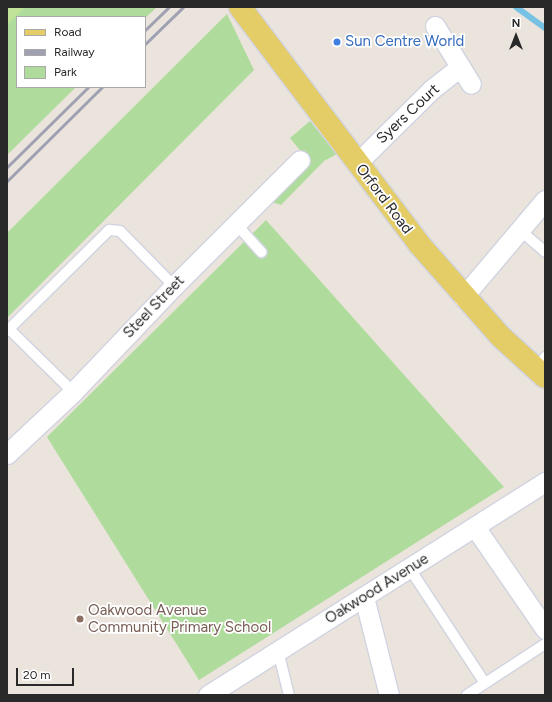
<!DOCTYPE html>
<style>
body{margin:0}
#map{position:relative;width:552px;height:702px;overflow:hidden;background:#eae4dc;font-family:Figtree,sans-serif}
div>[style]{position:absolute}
.green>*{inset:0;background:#afdc9c}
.pitch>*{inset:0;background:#c0e399}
.stream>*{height:6px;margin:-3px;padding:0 3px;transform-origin:3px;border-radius:3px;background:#77c2e4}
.roads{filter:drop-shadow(1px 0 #d1d3e1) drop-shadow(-1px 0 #d1d3e1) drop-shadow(0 1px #d1d3e1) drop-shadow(0 -1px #d1d3e1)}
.service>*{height:10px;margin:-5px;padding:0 5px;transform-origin:5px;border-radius:5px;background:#fff}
.minor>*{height:19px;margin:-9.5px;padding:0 9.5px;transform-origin:9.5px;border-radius:9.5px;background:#fff}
.primary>*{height:22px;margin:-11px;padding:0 11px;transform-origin:11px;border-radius:11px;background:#e4cc66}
.rail>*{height:3px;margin:-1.5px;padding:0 1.5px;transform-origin:1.5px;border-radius:1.5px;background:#9fa1b2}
.dots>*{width:11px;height:11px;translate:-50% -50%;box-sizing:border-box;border:2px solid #fff;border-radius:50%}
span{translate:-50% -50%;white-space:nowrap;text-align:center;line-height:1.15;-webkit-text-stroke:3.5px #fff;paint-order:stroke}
.shop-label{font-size:15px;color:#366cbe}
.left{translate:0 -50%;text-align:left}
.street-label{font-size:15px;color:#292929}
.education-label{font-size:15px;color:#785e54}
.frame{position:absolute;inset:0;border:8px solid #292929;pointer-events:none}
.legend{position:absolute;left:16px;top:16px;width:130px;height:72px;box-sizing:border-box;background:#fff;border:1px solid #a9a9a9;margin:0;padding:5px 7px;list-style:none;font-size:12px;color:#292929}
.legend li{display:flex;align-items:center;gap:8px;height:20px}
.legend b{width:20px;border:1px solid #a9a9a9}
.north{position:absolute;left:496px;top:16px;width:40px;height:40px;-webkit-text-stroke:3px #fff;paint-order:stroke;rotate:0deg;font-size:11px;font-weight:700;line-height:16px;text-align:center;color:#292929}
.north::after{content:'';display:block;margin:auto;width:14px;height:18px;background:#292929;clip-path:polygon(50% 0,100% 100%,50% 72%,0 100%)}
.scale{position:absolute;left:16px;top:668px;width:58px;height:18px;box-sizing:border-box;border:2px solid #292929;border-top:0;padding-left:5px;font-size:12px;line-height:14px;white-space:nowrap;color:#292929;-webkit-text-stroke:3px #fff;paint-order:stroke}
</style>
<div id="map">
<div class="green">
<div style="clip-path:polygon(7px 7px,157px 7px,145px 18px,17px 17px,17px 87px,76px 87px,7px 155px)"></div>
<div style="clip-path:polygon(227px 14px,254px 70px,7px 318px,7px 233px)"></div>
<div style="clip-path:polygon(310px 121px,337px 154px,324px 161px,281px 205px,269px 201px,307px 159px,290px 138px)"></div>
<div style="clip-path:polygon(266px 220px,504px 487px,199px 680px,47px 437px)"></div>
</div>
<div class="pitch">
<div style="clip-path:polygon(7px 7px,25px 7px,7px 25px)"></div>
</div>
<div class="stream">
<div style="left:516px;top:7px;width:36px;rotate:36deg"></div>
</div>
<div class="roads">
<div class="service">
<div style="left:236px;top:224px;width:38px;rotate:48deg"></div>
<div style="left:520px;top:230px;width:33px;rotate:41deg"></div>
<div style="left:9px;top:329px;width:90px;rotate:44.5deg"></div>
<div style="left:7px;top:331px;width:144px;rotate:-44.7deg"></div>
<div style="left:109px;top:230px;width:11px;rotate:5deg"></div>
<div style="left:120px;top:231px;width:77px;rotate:45.5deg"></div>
<div style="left:537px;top:371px;width:16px;rotate:-60deg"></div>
<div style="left:410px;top:569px;width:136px;rotate:56.7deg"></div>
<div style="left:278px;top:651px;width:45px;rotate:76deg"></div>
<div style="left:467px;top:695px;width:93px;rotate:-33.2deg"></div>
</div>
<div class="minor">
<div style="left:435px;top:26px;width:68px;rotate:58.2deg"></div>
<div style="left:357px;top:163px;width:105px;rotate:-44.6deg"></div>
<div style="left:432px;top:89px;width:36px;rotate:-38deg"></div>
<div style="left:463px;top:297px;width:127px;rotate:-49.8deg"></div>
<div style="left:7px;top:454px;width:91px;rotate:-43.2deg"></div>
<div style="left:73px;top:392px;width:146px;rotate:-46.4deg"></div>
<div style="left:174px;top:286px;width:178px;rotate:-45deg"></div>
<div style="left:475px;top:527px;width:124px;rotate:55.5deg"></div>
<div style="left:364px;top:597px;width:101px;rotate:75.7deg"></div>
<div style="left:208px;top:695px;width:399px;rotate:-32.3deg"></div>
</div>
<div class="primary">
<div style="left:240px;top:7px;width:297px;rotate:52.9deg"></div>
<div style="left:419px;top:244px;width:123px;rotate:48.6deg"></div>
<div style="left:500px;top:336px;width:61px;rotate:42.3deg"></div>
</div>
</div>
<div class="rail">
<div style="left:145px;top:30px;width:33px;rotate:-44deg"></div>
<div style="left:145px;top:44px;width:53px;rotate:-44.2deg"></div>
<div style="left:7px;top:167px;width:114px;rotate:-44.6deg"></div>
<div style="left:7px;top:181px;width:134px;rotate:-44.7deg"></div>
</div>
<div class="dots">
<div style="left:337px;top:42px;background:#3f7fe0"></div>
<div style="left:80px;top:619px;background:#8d6e63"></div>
</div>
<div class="shop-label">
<span class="left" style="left:345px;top:42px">Sun Centre World</span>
</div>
<div class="street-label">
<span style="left:408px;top:114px;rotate:-43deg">Syers Court</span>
<span style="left:384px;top:199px;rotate:53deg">Orford Road</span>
<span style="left:154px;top:307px;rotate:-46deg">Steel Street</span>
<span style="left:377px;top:589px;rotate:-32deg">Oakwood Avenue</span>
</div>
<div class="education-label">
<span class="left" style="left:88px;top:619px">Oakwood Avenue<br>Community Primary School</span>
</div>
<div class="frame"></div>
<ul class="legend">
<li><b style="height:5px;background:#e4cc66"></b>Road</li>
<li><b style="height:5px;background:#9fa1b2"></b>Railway</li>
<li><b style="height:11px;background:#afdc9c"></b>Park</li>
</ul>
<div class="north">N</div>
<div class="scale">20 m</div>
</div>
